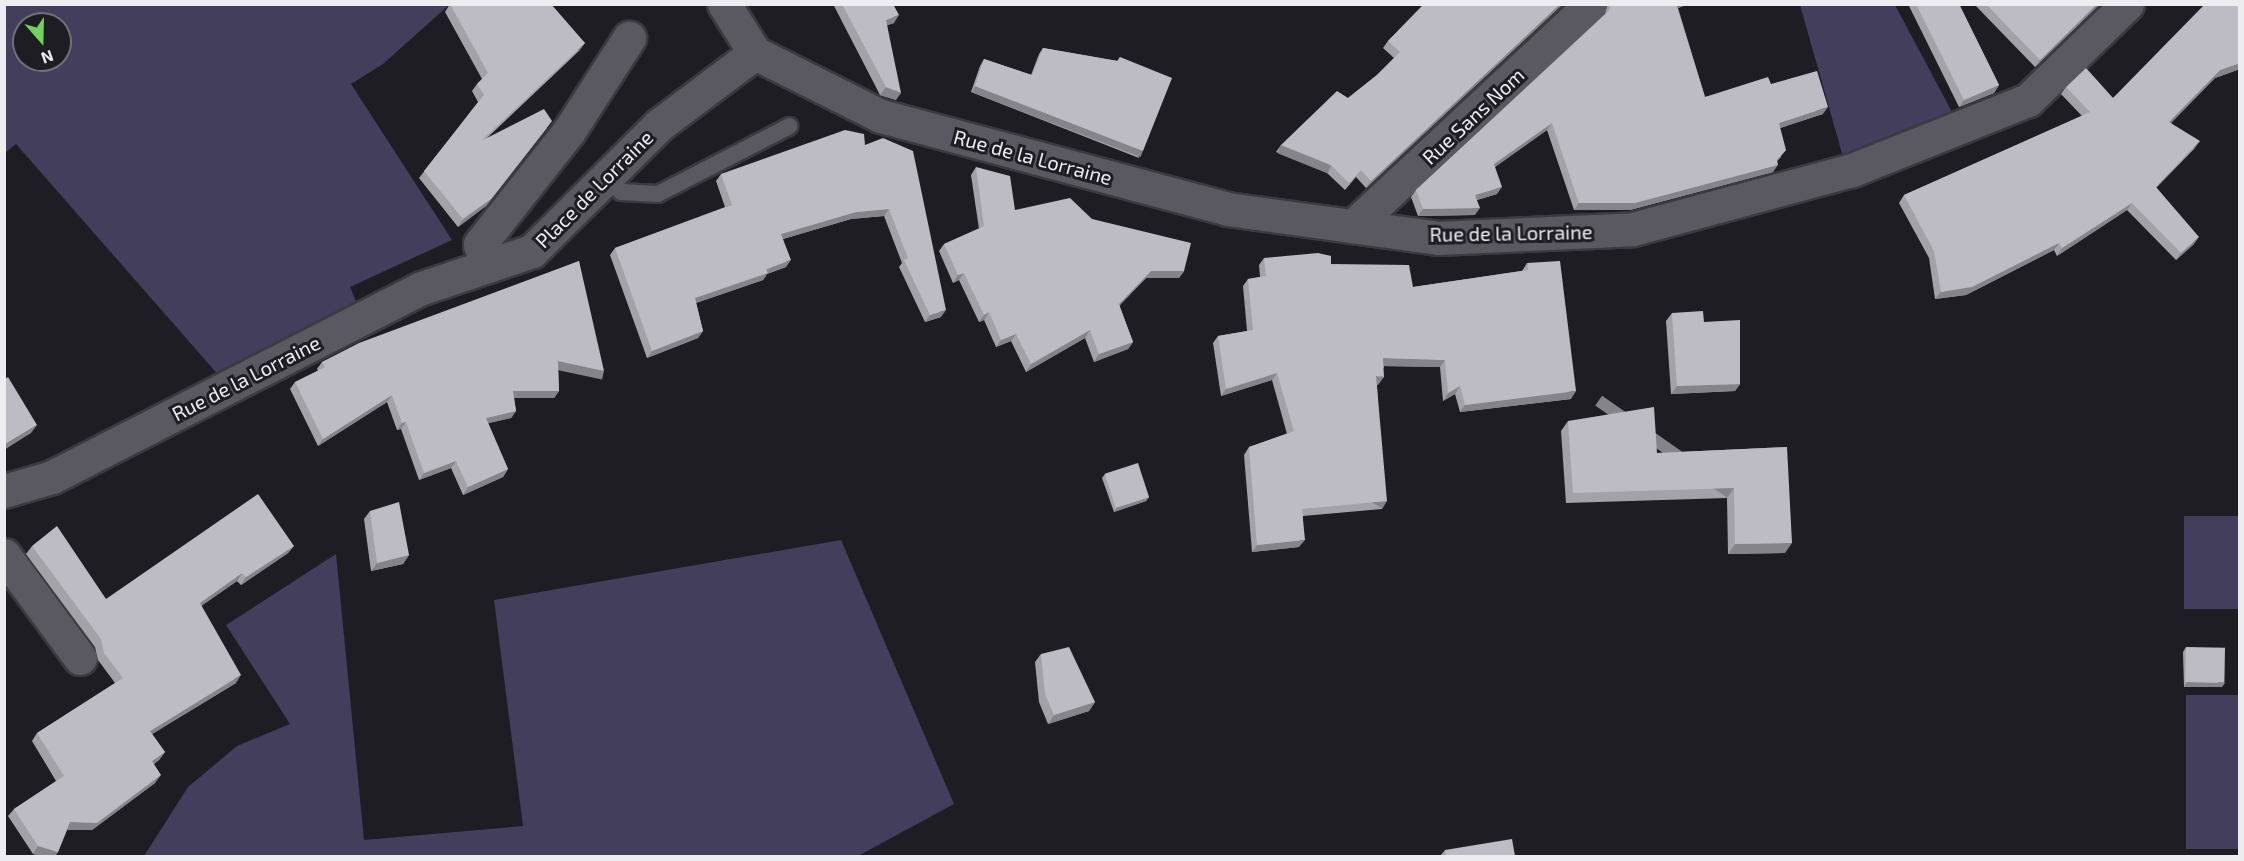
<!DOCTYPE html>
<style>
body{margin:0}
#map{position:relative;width:2244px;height:861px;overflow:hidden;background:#1e1d24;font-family:"Exo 2",sans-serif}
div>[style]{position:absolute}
.green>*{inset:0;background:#423e5b;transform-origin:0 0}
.roads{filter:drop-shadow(2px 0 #3a3a3f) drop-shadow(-2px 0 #3a3a3f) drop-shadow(0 2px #3a3a3f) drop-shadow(0 -2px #3a3a3f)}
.lane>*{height:16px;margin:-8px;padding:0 8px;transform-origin:8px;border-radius:8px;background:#5a5961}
.street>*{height:33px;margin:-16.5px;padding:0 16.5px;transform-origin:16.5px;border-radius:16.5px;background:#5a5961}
.wall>*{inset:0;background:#a3a2a9}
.shaded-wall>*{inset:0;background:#84848a;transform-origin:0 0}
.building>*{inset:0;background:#bdbcc5;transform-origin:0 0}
span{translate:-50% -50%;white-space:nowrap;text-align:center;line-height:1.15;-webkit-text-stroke:6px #1e1d24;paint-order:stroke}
.street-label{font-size:20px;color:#ededf1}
.frame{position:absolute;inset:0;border:6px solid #ededf1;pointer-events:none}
.north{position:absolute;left:12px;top:12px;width:60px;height:60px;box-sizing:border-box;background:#1e1d24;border:2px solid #717076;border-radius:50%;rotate:160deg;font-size:16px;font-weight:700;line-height:24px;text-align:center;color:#ededf1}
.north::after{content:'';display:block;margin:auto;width:21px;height:27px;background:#72d25d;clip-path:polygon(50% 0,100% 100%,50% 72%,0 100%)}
</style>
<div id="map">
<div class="green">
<div style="clip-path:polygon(evenodd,5px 5px,449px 5px,383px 64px,351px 84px,452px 240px,350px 287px,363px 318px,228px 386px,16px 144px,5px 153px,5px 5px,24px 24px,60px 24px,60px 60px,24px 60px,24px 24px)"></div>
<div style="clip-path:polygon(1800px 5px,1895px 5px,1960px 127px,1847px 171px)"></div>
<div style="left:2239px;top:516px;width:93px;height:55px;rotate:90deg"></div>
<div style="clip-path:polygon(841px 540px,954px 804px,858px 856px,144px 856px,188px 787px,237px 746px,290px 724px,226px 625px,336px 554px,364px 840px,523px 826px,494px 600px)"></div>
<div style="left:2186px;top:695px;width:53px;height:154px"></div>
</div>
<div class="roads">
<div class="lane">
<div style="left:607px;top:176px;width:21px;rotate:49deg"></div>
<div style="left:621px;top:192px;width:37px;rotate:3deg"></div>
<div style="left:658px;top:194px;width:148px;rotate:-27.3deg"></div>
</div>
<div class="street">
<div style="left:724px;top:4px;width:58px;rotate:57.7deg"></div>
<div style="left:755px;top:53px;width:141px;rotate:26.6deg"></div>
<div style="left:881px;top:116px;width:358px;rotate:15deg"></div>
<div style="left:1227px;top:209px;width:213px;rotate:7.8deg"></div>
<div style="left:1438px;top:238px;width:195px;rotate:-2.6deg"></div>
<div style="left:1633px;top:229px;width:227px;rotate:-15.1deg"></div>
<div style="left:1852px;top:170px;width:189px;rotate:-21.7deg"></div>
<div style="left:2028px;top:100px;width:138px;rotate:-44.1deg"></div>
<div style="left:1353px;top:226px;width:325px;rotate:-43deg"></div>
<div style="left:487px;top:266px;width:23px;rotate:-108deg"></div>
<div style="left:480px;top:244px;width:144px;rotate:-51.8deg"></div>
<div style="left:569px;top:131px;width:111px;rotate:-57.2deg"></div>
<div style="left:4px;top:491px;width:50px;rotate:-16.3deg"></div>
<div style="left:52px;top:477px;width:415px;rotate:-27.1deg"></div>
<div style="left:422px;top:288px;width:116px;rotate:-18.6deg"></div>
<div style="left:532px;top:251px;width:179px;rotate:-44.8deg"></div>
<div style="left:659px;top:125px;width:120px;rotate:-36.9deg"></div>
<div style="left:4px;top:555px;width:128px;rotate:53.6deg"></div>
</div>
</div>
<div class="wall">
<div style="clip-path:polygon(450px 4px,580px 50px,487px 138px,547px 128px,486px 206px,458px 227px,419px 178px,478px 102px,472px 91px,477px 84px,482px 79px,445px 12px)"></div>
<div style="clip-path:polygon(833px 4px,893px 4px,894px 23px,887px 25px,896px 100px,880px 95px)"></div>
<div style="clip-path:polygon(1424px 4px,1563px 4px,1366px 188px,1356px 177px,1345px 190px,1326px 172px,1276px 152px,1281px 145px,1348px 98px,1377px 75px,1394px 58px,1383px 48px,1388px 41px)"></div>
<div style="clip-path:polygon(1608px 4px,1689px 4px,1678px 8px,1705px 97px,1771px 84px,1823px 114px,1780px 128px,1781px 157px,1777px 161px,1773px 172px,1630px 210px,1574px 210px,1547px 130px,1495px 167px,1497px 194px,1477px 200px,1475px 215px,1418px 216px,1411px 197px,1416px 190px,1605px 14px)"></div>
<div style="clip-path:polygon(1908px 4px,1959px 4px,1999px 85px,1994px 93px,1959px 107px)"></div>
<div style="clip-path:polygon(1974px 4px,2100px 4px,2035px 67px)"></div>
<div style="clip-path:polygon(2240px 4px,2240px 69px,2215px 78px,2171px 123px,2195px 148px,2156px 188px,2194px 244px,2176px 260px,2127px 210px,2057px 256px,2054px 250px,1966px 295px,1935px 299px,1929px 258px,1899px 203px,1904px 195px,2082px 116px,2061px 94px,2066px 87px,2113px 98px)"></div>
<div style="clip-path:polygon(1043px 48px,1117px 61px,1120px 57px,1139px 158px,971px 92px,980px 66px,984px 59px,1031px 75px,1039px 54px)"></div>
<div style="clip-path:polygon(865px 145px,941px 317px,925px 322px,899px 267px,902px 263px,884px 216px,851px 219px,783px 239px,786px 267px,767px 274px,763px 280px,696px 303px,703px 331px,698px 338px,647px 358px,610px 255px,615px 248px,725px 207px,716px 181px,721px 174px)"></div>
<div style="clip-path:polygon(976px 167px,1015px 210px,1092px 219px,1184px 271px,1179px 278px,1146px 278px,1119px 306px,1133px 342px,1128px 349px,1094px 362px,1085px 338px,1026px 372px,1011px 341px,996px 347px,984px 320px,979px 322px,959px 280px,953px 283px,939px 251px,944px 244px,979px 229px,971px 175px)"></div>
<div style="clip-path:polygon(1264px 258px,1331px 264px,1413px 287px,1522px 271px,1527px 263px,1571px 399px,1460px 412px,1455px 394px,1443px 401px,1440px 367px,1384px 366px,1378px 385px,1377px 385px,1382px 509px,1303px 516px,1299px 547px,1252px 552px,1244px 455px,1249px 447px,1287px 434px,1272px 380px,1221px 396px,1213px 343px,1218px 336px,1247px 331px,1243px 286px,1248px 279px,1260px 277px,1259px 265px)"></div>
<div style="clip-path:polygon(579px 261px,599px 378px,558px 369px,559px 391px,554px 398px,514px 398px,516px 411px,511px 418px,488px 423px,508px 469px,503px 477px,463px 495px,451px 468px,419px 480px,401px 429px,397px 430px,387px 402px,318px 446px,290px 389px,295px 382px,318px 371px,317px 369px,322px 362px)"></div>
<div style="clip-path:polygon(1672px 313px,1704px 322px,1740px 384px,1735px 391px,1671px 394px,1666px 321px)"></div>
<div style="clip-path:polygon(1568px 421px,1657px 453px,1787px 447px,1785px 553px,1728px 554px,1727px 498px,1566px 503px,1561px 431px)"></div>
<div style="clip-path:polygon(1105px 474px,1149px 497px,1146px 501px,1114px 512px,1102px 478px)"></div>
<div style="clip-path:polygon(370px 511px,409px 555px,403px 564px,371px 571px,364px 519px)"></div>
<div style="clip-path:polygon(32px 546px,106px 599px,294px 546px,288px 553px,241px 585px,237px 581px,201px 606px,236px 683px,152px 734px,165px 752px,159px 760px,154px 764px,155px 783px,92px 830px,67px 830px,58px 852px,55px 856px,42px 856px,33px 854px,8px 816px,14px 809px,56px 781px,32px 741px,37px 733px,115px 683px,98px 660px,95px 647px,26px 554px)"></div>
<div style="clip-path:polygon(2186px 647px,2222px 687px,2184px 687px,2183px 652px)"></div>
<div style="clip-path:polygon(1041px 654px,1095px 702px,1089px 711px,1048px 724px,1039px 702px,1035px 662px)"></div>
<div style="clip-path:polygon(1445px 850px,1515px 856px,1440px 856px)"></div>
</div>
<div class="shaded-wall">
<div style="clip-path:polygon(1560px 4px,1563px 4px,1366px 188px,1371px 181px)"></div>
<div style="clip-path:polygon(1675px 4px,1689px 4px,1671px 10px)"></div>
<div style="clip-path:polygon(2097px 4px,2100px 4px,2035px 67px,2040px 60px)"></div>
<div style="clip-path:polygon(899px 15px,894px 23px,880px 28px,886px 20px)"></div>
<div style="left:585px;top:43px;width:9px;height:143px;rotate:126deg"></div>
<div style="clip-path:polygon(2240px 63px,2240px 69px,2215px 78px,2164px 130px,2169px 122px,2220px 70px)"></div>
<div style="clip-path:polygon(1999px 85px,1994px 93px,1959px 107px,1964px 100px)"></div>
<div style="left:975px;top:86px;width:180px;height:7px;rotate:21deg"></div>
<div style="clip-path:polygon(886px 87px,901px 93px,896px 100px,880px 95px)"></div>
<div style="clip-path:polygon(1828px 107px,1823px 114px,1774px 130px,1779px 123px)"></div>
<div style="clip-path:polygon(552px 121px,486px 206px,458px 227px,463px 219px)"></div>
<div style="clip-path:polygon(1552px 123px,1547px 130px,1489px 171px,1494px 164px)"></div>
<div style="clip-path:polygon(2200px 141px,2195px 148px,2150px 194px,2156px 187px)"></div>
<div style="left:1281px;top:145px;width:54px;height:9px;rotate:22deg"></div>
<div style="clip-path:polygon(1786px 150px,1773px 166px,1778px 165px,1773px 172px,1630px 210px,1574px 210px,1579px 203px)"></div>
<div style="clip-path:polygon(1502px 187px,1497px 194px,1470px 202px,1475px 195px)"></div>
<div style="clip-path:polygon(2132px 203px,2127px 210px,2057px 256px,2062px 248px)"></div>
<div style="clip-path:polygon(1480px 208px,1475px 215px,1418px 216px,1423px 209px)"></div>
<div style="clip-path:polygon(889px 209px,884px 216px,851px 219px,776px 241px,781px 234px,856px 212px)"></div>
<div style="clip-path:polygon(2199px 237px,2194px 244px,2176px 260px,2181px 253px)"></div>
<div style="clip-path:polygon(2059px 243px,2054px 250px,1966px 295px,1935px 299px,1941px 292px)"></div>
<div style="clip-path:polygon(791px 260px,786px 267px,767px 274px,763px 280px,690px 305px,695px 298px)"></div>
<div style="clip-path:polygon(1151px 271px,1184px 271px,1179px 278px,1146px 278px,1114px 311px,1119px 304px)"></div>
<div style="clip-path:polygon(964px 273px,959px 280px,953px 283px,958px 275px)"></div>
<div style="clip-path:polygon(946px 310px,941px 317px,925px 322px,930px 315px)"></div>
<div style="clip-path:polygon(989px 312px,984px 320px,979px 322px,984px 315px)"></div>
<div style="clip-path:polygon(1090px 330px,1085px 338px,1026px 372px,1031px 364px)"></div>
<div style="clip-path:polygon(703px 331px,698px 338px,647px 358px,652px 351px)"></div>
<div style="clip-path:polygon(1016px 334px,1011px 341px,996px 347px,1001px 340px)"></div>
<div style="clip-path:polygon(1133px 342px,1128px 349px,1094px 362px,1099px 354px)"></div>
<div style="clip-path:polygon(1383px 358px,1445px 360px,1440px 367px,1378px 366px)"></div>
<div style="left:558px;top:361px;width:47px;height:9px;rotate:12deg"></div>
<div style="clip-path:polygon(1277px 373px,1272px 380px,1221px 396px,1226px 389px)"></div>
<div style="clip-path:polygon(1376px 376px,1384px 377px,1378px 385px,1371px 384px)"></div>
<div style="clip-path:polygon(1740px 384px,1735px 391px,1671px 394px,1677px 386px)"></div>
<div style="clip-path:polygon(1460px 386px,1455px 394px,1443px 401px,1448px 393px)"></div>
<div style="clip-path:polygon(513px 391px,559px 391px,554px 398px,508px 398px)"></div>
<div style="clip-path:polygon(1576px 391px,1571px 399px,1460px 412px,1465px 405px)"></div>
<div style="clip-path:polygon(392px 395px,387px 402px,318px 446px,323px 439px)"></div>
<div style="clip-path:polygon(516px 411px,511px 418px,481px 425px,486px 418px)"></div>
<div style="clip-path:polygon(406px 422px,401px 429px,397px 430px,402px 423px)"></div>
<div style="clip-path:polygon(37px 425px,31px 433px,4px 450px,4px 445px)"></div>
<div style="clip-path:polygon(456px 461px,451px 468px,419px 480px,424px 473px)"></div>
<div style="clip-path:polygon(508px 469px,503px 477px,463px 495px,468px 487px)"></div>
<div style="left:1734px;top:488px;width:12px;height:161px;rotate:125deg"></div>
<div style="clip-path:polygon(1149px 497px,1146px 501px,1114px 512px,1117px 507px)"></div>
<div style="left:1387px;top:501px;width:9px;height:85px;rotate:122deg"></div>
<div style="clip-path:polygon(1305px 540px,1299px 547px,1252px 552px,1257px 545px)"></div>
<div style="clip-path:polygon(1792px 543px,1785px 553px,1728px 554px,1735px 544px)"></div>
<div style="clip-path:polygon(294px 546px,288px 553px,241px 585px,246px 577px)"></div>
<div style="clip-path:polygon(409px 555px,403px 564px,371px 571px,377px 563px)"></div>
<div style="clip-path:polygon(242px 573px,237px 581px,194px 611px,200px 603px)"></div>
<div style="clip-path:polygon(241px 675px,236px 683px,144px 739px,150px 731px)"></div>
<div style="clip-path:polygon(2187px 682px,2225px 683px,2222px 687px,2184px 687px)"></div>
<div style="clip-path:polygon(1095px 702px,1089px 711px,1048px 724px,1054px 715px)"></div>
<div style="clip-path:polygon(165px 752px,159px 760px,147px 769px,152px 761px)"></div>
<div style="clip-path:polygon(161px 775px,155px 783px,92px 830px,65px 830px,70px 822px)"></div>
<div style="clip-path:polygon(38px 846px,58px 852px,55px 856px,42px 856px,33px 854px)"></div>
</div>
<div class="building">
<div style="clip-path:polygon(450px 4px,551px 4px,585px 43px,481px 141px,544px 109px,552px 121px,491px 199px,463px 219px,424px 171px,484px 95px,477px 84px,488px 73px)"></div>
<div style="clip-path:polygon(842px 4px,893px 4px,899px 15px,886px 20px,901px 93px,886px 87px)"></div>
<div style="clip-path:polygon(1424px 4px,1560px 4px,1371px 181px,1361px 170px,1349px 183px,1331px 165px,1281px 145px,1337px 91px,1348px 98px,1377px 75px,1400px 52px,1388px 41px)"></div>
<div style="clip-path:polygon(1611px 4px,1676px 4px,1705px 97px,1768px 77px,1771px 84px,1817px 71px,1828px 107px,1779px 123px,1786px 150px,1777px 160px,1778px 165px,1635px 203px,1579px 203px,1552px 123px,1494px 164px,1502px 187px,1475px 195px,1480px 208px,1423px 209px,1416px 190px,1609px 11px)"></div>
<div style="clip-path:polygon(1916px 4px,1959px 4px,1999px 85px,1964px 100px)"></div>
<div style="clip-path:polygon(1986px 4px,2097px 4px,2040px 60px)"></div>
<div style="clip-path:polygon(2205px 4px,2240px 4px,2240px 63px,2220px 70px,2169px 122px,2200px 141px,2156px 187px,2199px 237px,2181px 253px,2132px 203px,2062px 248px,2059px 243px,1972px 287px,1941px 292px,1934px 251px,1904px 195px,2090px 112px,2066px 87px,2086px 68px,2113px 98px)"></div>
<div style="clip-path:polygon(1043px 48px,1118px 61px,1120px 57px,1172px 78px,1143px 151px,975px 86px,984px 59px,1032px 75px)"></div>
<div style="clip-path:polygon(845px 130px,864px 134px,865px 145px,883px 138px,913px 151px,946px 310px,930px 315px,904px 260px,908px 258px,889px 209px,856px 212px,781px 234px,791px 260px,766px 269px,768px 273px,695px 298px,703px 331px,652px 351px,615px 248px,732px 205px,721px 174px)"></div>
<div style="clip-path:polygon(976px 167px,1010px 176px,1015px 210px,1070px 198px,1092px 219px,1191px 243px,1184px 271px,1151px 271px,1119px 304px,1133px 342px,1099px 354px,1090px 330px,1031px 364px,1016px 334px,1001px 340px,989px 312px,984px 315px,964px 273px,958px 275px,944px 244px,984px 226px)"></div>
<div style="clip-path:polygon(1318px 253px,1331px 256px,1331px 264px,1409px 265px,1413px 287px,1528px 270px,1527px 263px,1560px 261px,1576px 391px,1465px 405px,1460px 386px,1448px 393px,1445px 360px,1383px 358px,1384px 377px,1376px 376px,1387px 501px,1302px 509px,1305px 540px,1257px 545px,1249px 447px,1294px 431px,1277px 373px,1226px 389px,1218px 336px,1253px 330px,1248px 279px,1266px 276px,1264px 258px)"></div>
<div style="clip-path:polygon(579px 261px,604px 371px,558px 361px,559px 391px,513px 391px,516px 411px,486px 418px,508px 469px,468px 487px,456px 461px,424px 473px,406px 422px,402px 423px,392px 395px,323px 439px,295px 382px,325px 367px,322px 362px,359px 343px)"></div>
<div style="clip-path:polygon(1703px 311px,1704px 322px,1740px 320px,1740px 384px,1677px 386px,1672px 313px)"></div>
<div style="clip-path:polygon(8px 377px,37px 425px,4px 445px,4px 380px)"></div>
<div style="clip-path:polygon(1654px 407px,1657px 453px,1787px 447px,1792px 543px,1735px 544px,1734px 488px,1573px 493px,1568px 421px)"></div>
<div style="left:1138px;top:463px;width:36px;height:35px;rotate:72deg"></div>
<div style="clip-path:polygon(258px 494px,294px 546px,246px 577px,242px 573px,200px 603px,241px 675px,150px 731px,165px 752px,152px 761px,161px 775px,97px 823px,70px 822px,58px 852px,38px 846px,14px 809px,64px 776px,37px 733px,123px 678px,104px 653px,101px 639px,32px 546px,57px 526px,106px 599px)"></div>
<div style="clip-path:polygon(399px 502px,409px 555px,377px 563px,370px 511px)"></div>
<div style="clip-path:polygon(1069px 647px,1095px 702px,1054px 715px,1045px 694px,1041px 654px)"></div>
<div style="left:2186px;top:647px;width:39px;height:35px;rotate:1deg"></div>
<div style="clip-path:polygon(1512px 839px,1515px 856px,1446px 856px,1445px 850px)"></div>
</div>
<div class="street-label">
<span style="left:1473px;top:116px;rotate:-43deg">Rue Sans Nom</span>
<span style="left:1033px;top:157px;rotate:15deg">Rue de la Lorraine</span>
<span style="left:594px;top:189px;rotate:-45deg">Place de Lorraine</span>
<span style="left:1511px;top:233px;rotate:-1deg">Rue de la Lorraine</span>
<span style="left:246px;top:378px;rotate:-27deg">Rue de la Lorraine</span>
</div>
<div class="frame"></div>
<div class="north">N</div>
</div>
